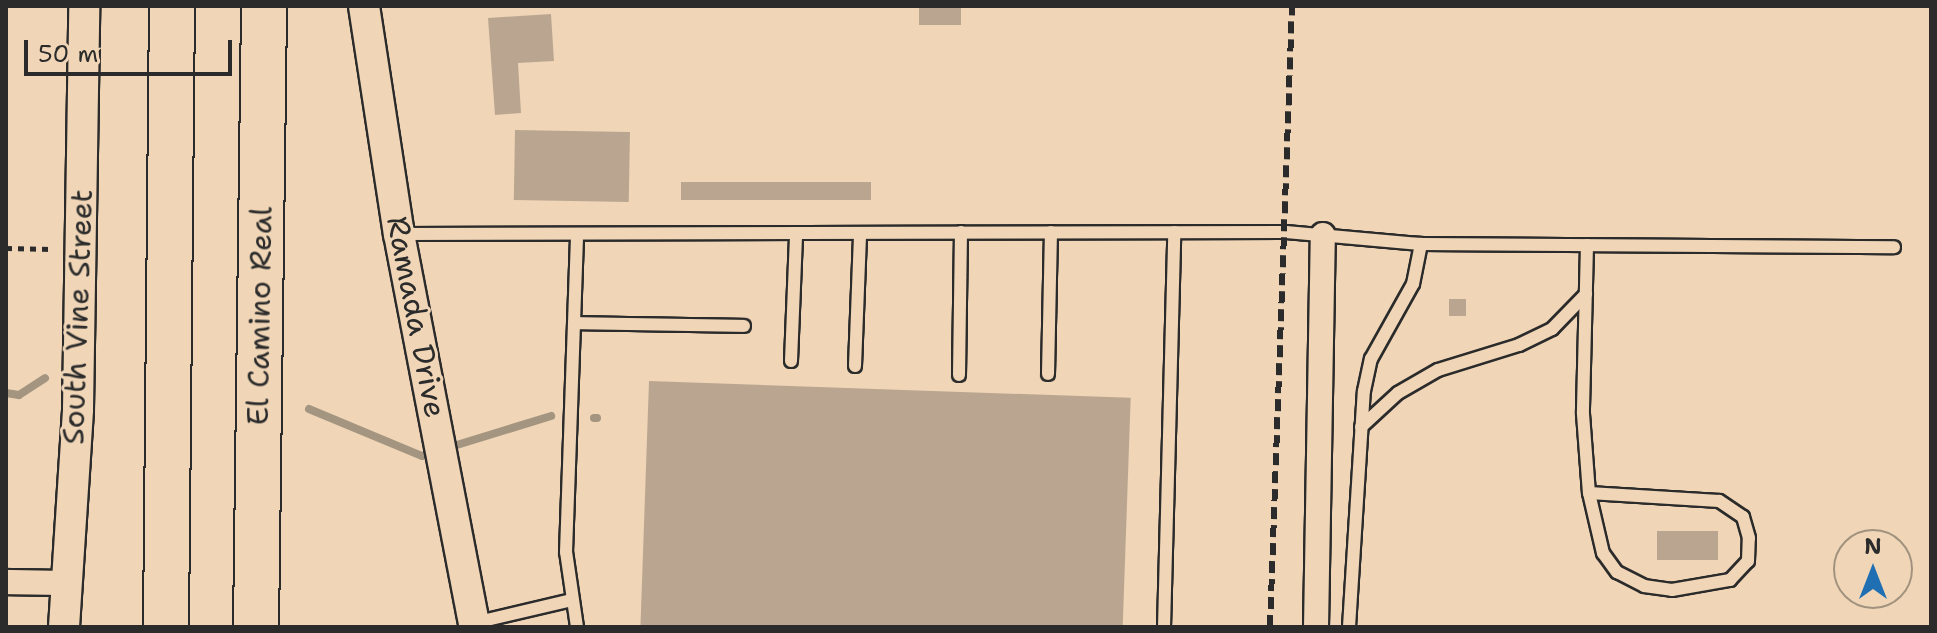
<!DOCTYPE html>
<style>
body{margin:0}
#map{position:relative;width:1937px;height:633px;overflow:hidden;background:#f0d6b7;font-family:"Shantell Sans",sans-serif}
div>[style]{position:absolute}
.stream>*{height:8px;margin:-4px;padding:0 4px;transform-origin:4px;border-radius:4px;background:#a49581}
.building>*{inset:0;background:#baa690;transform-origin:0 0}
.path>*{height:5px;margin-top:-2.5px;transform-origin:0;background:repeating-linear-gradient(90deg,#2b2b2b 0 6px,transparent 0 12px)}
.roads{filter:drop-shadow(2px 0 #2b2b2b) drop-shadow(-2px 0 #2b2b2b) drop-shadow(0 2px #2b2b2b) drop-shadow(0 -2px #2b2b2b)}
.service>*{height:12px;margin:-6px;padding:0 6px;transform-origin:6px;border-radius:6px;background:#f0d6b7}
.minor>*{height:24px;margin:-12px;padding:0 12px;transform-origin:12px;border-radius:12px;background:#f0d6b7}
.tertiary>*{height:30px;margin:-15px;padding:0 15px;transform-origin:15px;border-radius:15px;background:#f0d6b7}
.motorway>*{height:44px;margin:-22px;padding:0 22px;transform-origin:22px;border-radius:22px;background:#f0d6b7}
.rail>*{height:6px;margin-top:-3px;transform-origin:0;background:repeating-linear-gradient(90deg,#2b2b2b 0 12px,transparent 0 18px)}
span{translate:-50% -50%;white-space:nowrap;text-align:center;line-height:1.15;-webkit-text-stroke:6px #f0d6b7;paint-order:stroke}
.street-label{font-size:30px;color:#2b2b2b}
.frame{position:absolute;inset:0;border:8px solid #2b2b2b;pointer-events:none}
.north{position:absolute;left:1833px;top:529px;width:80px;height:80px;box-sizing:border-box;background:#f0d6b7;border:2px solid #a1927f;border-radius:50%;rotate:0deg;font-size:22px;font-weight:700;line-height:32px;text-align:center;color:#2b2b2b}
.north::after{content:'';display:block;margin:auto;width:28px;height:36px;background:#1f6fb2;clip-path:polygon(50% 0,100% 100%,50% 72%,0 100%)}
.scale{position:absolute;left:24px;top:40px;width:208px;height:36px;box-sizing:border-box;border:4px solid #2b2b2b;border-top:0;padding-left:10px;font-size:24px;line-height:28px;white-space:nowrap;color:#2b2b2b;-webkit-text-stroke:6px #f0d6b7;paint-order:stroke}
</style>
<div id="map">
<div class="stream">
<div style="left:6px;top:393px;width:13px;rotate:9deg"></div>
<div style="left:19px;top:395px;width:31px;rotate:-33deg"></div>
<div style="left:309px;top:409px;width:122px;rotate:22.6deg"></div>
<div style="left:422px;top:456px;width:13px;rotate:-18deg"></div>
<div style="left:594px;top:418px;width:3px"></div>
<div style="left:447px;top:448px;width:109px;rotate:-17.1deg"></div>
</div>
<div class="building">
<div style="left:919px;top:6px;width:42px;height:19px"></div>
<div style="clip-path:polygon(551px 14px,554px 61px,518px 63px,521px 113px,495px 115px,488px 18px)"></div>
<div style="left:515px;top:130px;width:115px;height:70px;rotate:1deg"></div>
<div style="left:681px;top:182px;width:190px;height:18px"></div>
<div style="left:1449px;top:299px;width:17px;height:17px"></div>
<div style="left:649px;top:381px;width:482px;height:246px;rotate:2deg"></div>
<div style="left:1718px;top:531px;width:29px;height:61px;rotate:90deg"></div>
</div>
<div class="path">
<div style="left:6px;top:248px;width:46px;rotate:1.2deg"></div>
</div>
<div class="roads">
<div class="service">
<div style="left:399px;top:234px;width:887px;rotate:-0.13deg"></div>
<div style="left:1286px;top:232px;width:136px;rotate:5.1deg"></div>
<div style="left:1421px;top:244px;width:473px;rotate:0.4deg"></div>
<div style="left:1587px;top:245px;width:169px;rotate:91.4deg"></div>
<div style="left:1583px;top:414px;width:79px;rotate:85.7deg"></div>
<div style="left:1589px;top:493px;width:62px;rotate:76.9deg"></div>
<div style="left:1603px;top:553px;width:24px;rotate:54deg"></div>
<div style="left:1617px;top:572px;width:30px;rotate:27deg"></div>
<div style="left:1644px;top:586px;width:28px;rotate:8deg"></div>
<div style="left:1672px;top:590px;width:59px;rotate:-9.8deg"></div>
<div style="left:1730px;top:580px;width:26px;rotate:-47deg"></div>
<div style="left:1748px;top:561px;width:23px;rotate:-88deg"></div>
<div style="left:1749px;top:538px;width:22px;rotate:-106deg"></div>
<div style="left:1743px;top:517px;width:29px;rotate:-146deg"></div>
<div style="left:1719px;top:501px;width:130px;rotate:-176.5deg"></div>
<div style="left:574px;top:323px;width:170px;rotate:1deg"></div>
<div style="left:791px;top:361px;width:127px;rotate:-87.7deg"></div>
<div style="left:855px;top:366px;width:132px;rotate:-87.8deg"></div>
<div style="left:1048px;top:374px;width:142px;rotate:-88.8deg"></div>
<div style="left:959px;top:375px;width:143px;rotate:-89.2deg"></div>
<div style="left:1361px;top:427px;width:50px;rotate:-42.6deg"></div>
<div style="left:1398px;top:393px;width:46px;rotate:-29.9deg"></div>
<div style="left:1438px;top:370px;width:85px;rotate:-17.2deg"></div>
<div style="left:1519px;top:345px;width:37px;rotate:-26deg"></div>
<div style="left:1552px;top:329px;width:49px;rotate:-45.8deg"></div>
<div style="left:474px;top:623px;width:101px;rotate:-13.2deg"></div>
<div style="left:577px;top:627px;width:76px;rotate:-98.3deg"></div>
<div style="left:566px;top:552px;width:318px;rotate:-88deg"></div>
<div style="left:1164px;top:627px;width:395px;rotate:-88.5deg"></div>
<div style="left:1349px;top:627px;width:236px;rotate:-86.4deg"></div>
<div style="left:1364px;top:391px;width:33px;rotate:-78deg"></div>
<div style="left:1371px;top:359px;width:86px;rotate:-60.8deg"></div>
<div style="left:1413px;top:284px;width:41px;rotate:-78.7deg"></div>
</div>
<div class="minor">
<div style="left:6px;top:582px;width:61px;rotate:0.9deg"></div>
<div style="left:1316px;top:627px;width:392px;rotate:-89deg"></div>
</div>
<div class="tertiary">
<div style="left:364px;top:6px;width:231px;rotate:81.3deg"></div>
<div style="left:399px;top:234px;width:400px;rotate:79.1deg"></div>
<div style="left:64px;top:627px;width:218px;rotate:-86.3deg"></div>
<div style="left:78px;top:409px;width:403px;rotate:-89.1deg"></div>
</div>
<div class="motorway">
<div style="left:166px;top:627px;width:621px;rotate:-89.45deg"></div>
<div style="left:256px;top:627px;width:621px;rotate:-89.26deg"></div>
</div>
</div>
<div class="rail">
<div style="left:1270px;top:627px;width:621px;rotate:-87.97deg"></div>
</div>
<div class="street-label">
<span style="left:260px;top:316px;rotate:-89deg">El Camino Real</span>
<span style="left:78px;top:317px;rotate:-88deg">South Vine Street</span>
<span style="left:416px;top:317px;rotate:79deg">Ramada Drive</span>
</div>
<div class="frame"></div>
<div class="north">N</div>
<div class="scale">50 m</div>
</div>
